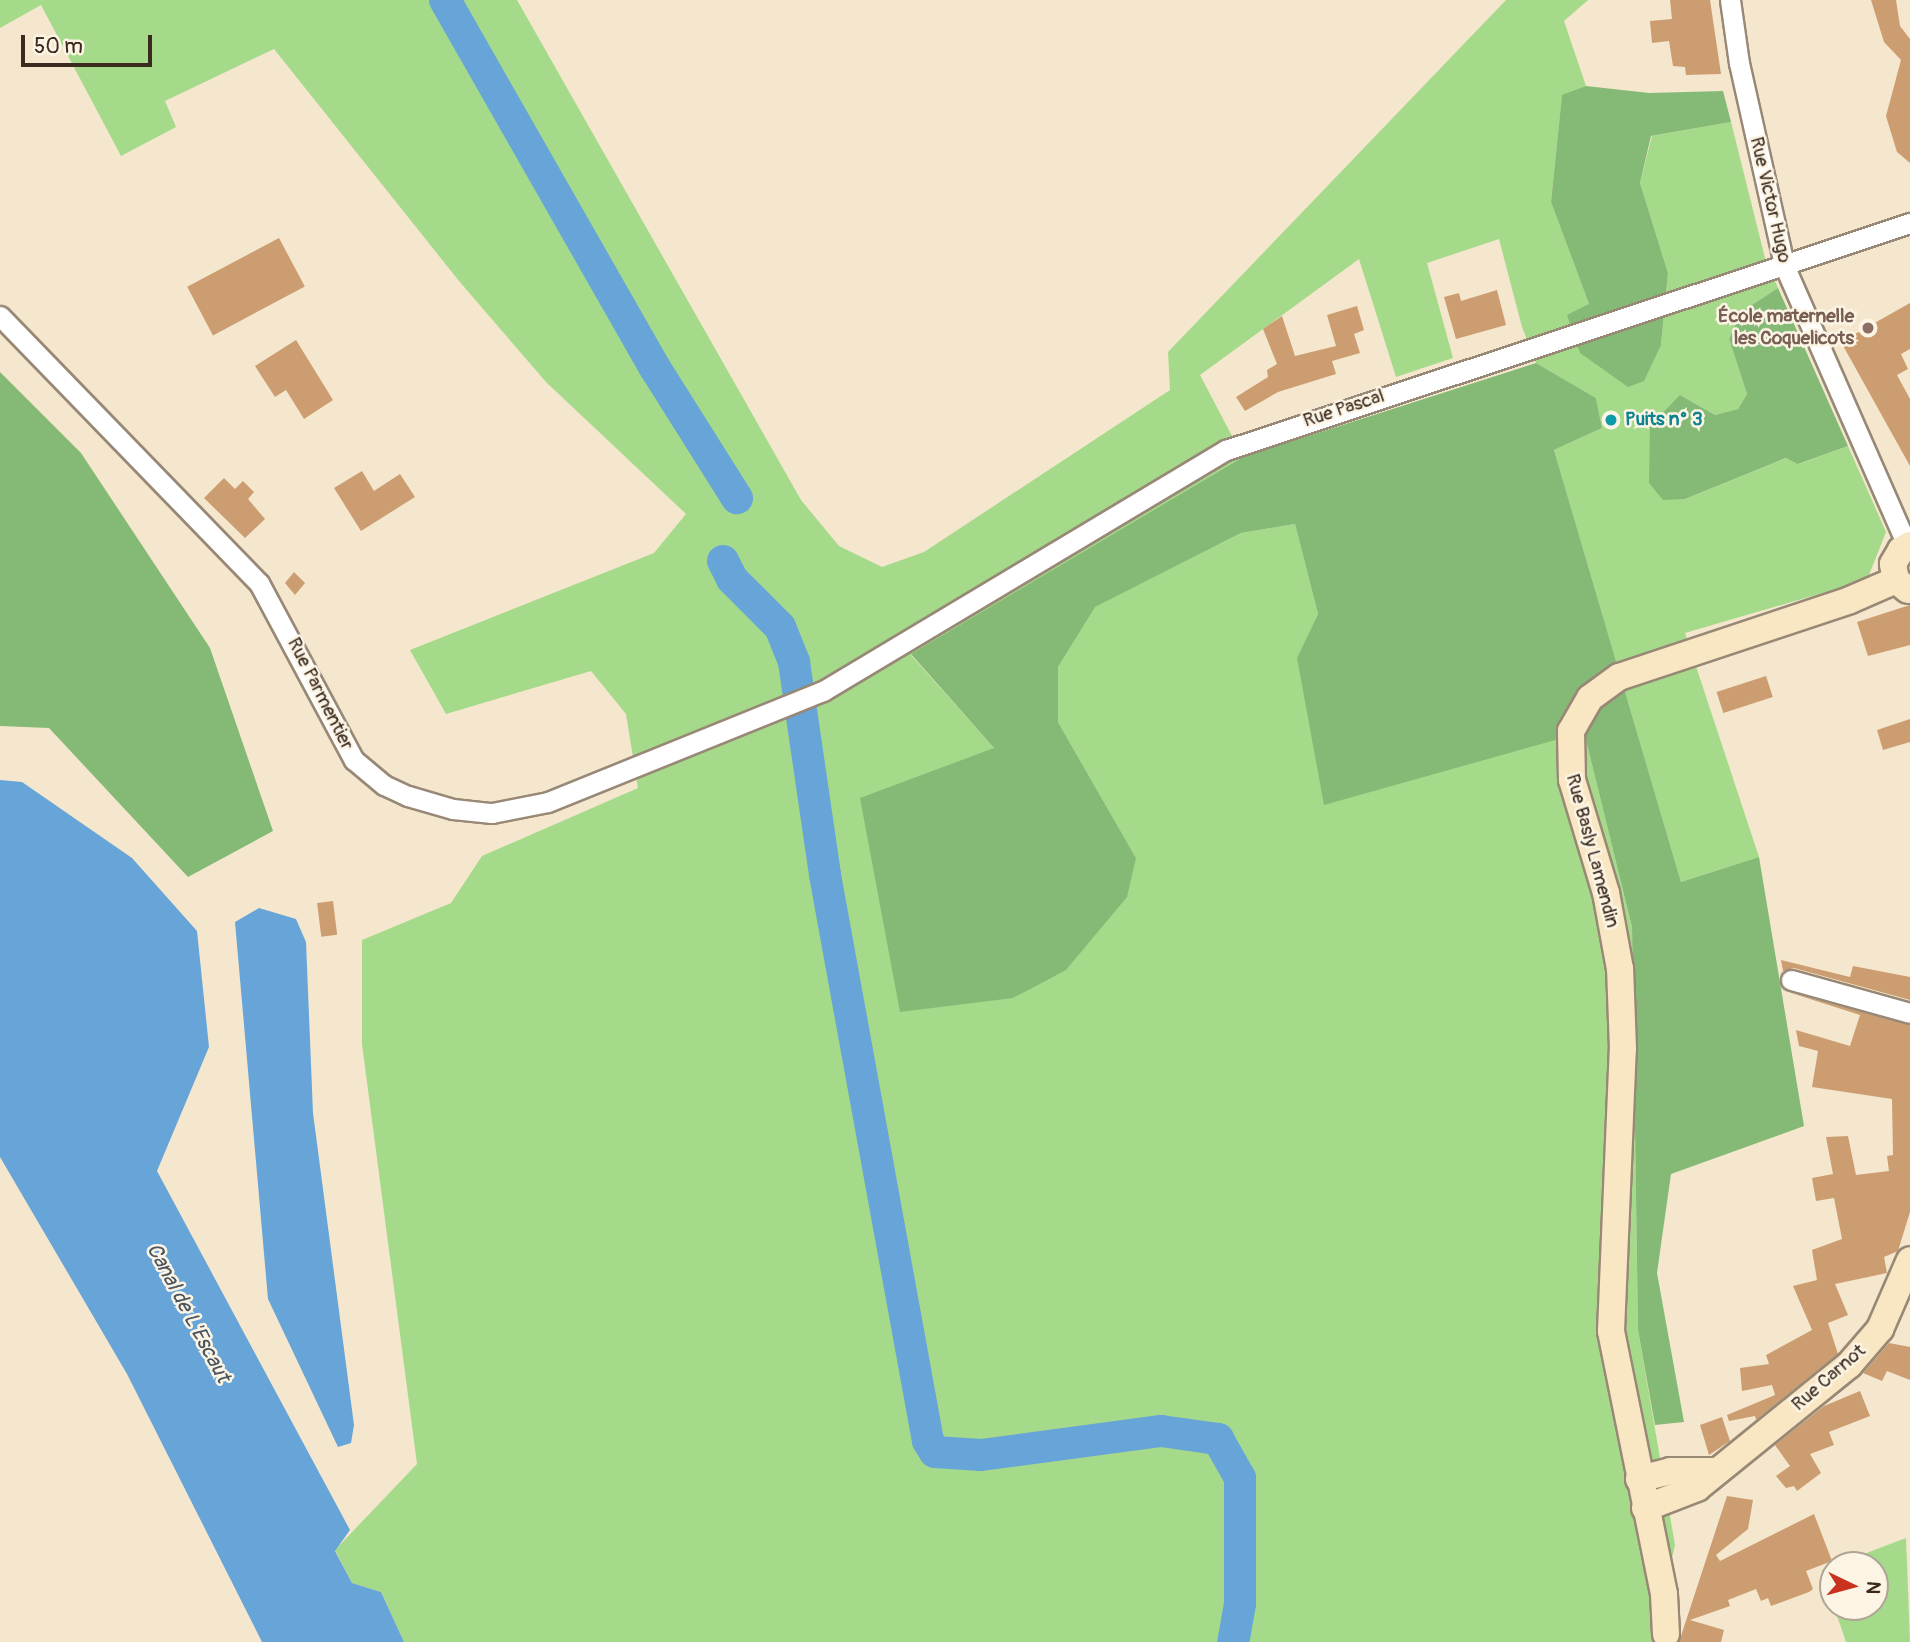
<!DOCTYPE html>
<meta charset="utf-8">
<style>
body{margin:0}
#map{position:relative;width:1910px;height:1642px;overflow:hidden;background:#f4e7cd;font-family:Pangolin,sans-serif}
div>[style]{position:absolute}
.green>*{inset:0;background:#a5da8a}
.forest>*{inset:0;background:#84ba76}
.water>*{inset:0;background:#67a4d8}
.river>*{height:32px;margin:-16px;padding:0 16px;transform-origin:16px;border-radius:16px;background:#67a4d8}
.building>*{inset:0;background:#cc9d71;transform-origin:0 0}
.roads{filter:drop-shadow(2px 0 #988876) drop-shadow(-2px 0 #988876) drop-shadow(0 2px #988876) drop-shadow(0 -2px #988876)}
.street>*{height:19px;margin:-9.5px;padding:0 9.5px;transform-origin:9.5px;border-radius:9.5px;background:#fff}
.secondary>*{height:26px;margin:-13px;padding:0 13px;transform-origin:13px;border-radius:13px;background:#f9e7c3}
.dots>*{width:19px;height:19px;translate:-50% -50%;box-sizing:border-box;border:4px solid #fcf5e5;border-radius:50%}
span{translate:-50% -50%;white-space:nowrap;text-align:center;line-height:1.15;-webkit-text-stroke:5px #fcf5e5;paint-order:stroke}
.street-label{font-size:19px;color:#3b2a1e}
.education-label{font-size:19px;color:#785e54;font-weight:700}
.right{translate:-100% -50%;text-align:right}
.culture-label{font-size:19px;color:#0d838f;font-weight:700}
.left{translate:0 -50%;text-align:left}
.water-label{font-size:21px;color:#4a555f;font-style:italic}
.north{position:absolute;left:1819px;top:1551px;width:70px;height:70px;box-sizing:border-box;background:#fcf5e5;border:2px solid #afa495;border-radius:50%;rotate:95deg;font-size:19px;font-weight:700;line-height:28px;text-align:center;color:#3b2a1e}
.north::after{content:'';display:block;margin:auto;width:24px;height:32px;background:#c8321e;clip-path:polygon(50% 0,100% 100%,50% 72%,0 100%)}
.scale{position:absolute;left:21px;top:35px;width:131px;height:32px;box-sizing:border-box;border:4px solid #3b2a1e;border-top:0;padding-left:9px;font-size:21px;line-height:24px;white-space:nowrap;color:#3b2a1e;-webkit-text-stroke:5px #fcf5e5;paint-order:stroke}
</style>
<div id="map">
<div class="green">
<div style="clip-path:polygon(0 0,517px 0,801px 500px,839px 546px,882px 567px,924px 552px,1170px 390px,1168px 352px,1506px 0,1588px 0,1564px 21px,1586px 86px,1562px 96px,1551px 202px,1589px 304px,1661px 345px,1668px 273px,1640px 183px,1652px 136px,1731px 122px,1765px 258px,1778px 288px,1741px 312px,1729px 339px,1747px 394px,1738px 409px,1715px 415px,1680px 395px,1685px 499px,1787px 458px,1799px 464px,1848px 446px,1886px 532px,1867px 580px,1685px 633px,1759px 857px,1681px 882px,1554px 450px,1602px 428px,1596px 398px,1536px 363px,1522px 327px,1499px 239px,1427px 263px,1453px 358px,1396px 377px,1359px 259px,1200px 375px,1243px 457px,911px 655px,994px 748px,1136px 858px,1058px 722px,1058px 667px,1094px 607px,1241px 533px,1295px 524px,1318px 614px,1297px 659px,1584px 732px,1632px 927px,1638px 1330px,1675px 1545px,1653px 1642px,404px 1642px,381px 1592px,352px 1583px,335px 1550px,417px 1464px,362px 1044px,362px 940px,451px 903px,482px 856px,638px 788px,626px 714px,591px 671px,446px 714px,410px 650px,654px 553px,686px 514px,546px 382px,459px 281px,274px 49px,165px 101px,176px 127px,121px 156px,41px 5px,0 28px)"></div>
<div style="clip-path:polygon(1906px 1538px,1910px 1642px,1846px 1642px,1834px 1607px,1875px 1607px,1875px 1565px,1835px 1565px)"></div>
<div style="clip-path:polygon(1833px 1566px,1833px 1603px,1822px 1570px)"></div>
</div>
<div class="forest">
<div style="clip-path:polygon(1586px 86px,1649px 93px,1723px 91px,1731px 122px,1651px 136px,1640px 183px,1668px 273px,1661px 345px,1644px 381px,1628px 387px,1580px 353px,1567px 315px,1589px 304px,1551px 202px,1562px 95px)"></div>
<div style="clip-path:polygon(1778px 288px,1848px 446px,1798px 464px,1786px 458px,1685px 499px,1663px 500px,1649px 483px,1650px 426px,1680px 395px,1715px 415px,1738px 409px,1747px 394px,1729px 339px,1741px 312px)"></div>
<div style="clip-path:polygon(1536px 363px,1596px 398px,1602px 428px,1554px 450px,1681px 882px,1759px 857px,1804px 1126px,1671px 1174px,1657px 1273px,1684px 1422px,1655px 1425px,1638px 1330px,1632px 927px,1584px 732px,1324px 805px,1297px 658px,1318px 614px,1295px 524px,1241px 533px,1095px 607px,1058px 667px,1058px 722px,1136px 858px,1127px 897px,1066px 970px,1013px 998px,900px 1012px,860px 798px,994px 748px,911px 654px,1243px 457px)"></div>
<div style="clip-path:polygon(0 372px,81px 453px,210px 648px,273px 831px,188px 877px,49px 728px,0 726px)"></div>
</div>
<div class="water">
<div style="clip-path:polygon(0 780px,22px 782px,132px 858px,197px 931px,209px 1047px,157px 1171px,350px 1530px,335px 1551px,352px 1583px,381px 1592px,404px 1642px,262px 1642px,127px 1374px,0 1157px)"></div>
<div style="clip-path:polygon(259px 908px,296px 919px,306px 942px,313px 1113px,354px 1425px,351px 1443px,338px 1447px,268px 1299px,235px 922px)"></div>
</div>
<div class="river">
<div style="left:445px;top:0;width:424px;rotate:60.3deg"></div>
<div style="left:655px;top:368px;width:154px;rotate:57.8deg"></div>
<div style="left:723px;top:561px;width:20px;rotate:63deg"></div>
<div style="left:732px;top:579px;width:68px;rotate:45deg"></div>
<div style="left:780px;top:627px;width:38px;rotate:68deg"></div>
<div style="left:794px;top:662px;width:215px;rotate:81.7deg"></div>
<div style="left:825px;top:875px;width:575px;rotate:79.69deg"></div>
<div style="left:928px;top:1441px;width:13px;rotate:58deg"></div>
<div style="left:935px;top:1452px;width:46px;rotate:3.7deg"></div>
<div style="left:981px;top:1455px;width:182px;rotate:-7.6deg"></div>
<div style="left:1161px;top:1431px;width:58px;rotate:8deg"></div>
<div style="left:1218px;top:1439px;width:45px;rotate:60.6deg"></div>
<div style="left:1240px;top:1478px;width:126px;rotate:90deg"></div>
<div style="left:1240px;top:1604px;width:39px;rotate:100deg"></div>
</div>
<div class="building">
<div style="clip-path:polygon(1670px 0,1710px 0,1721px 74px,1686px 75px,1685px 67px,1673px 66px,1669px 41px,1652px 43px,1650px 21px,1672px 19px)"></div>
<div style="clip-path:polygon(1871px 0,1896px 0,1900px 26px,1910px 39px,1910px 163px,1897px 152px,1886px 116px,1901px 60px,1884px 42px)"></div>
<div style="left:279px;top:238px;width:55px;height:104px;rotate:62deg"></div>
<div style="clip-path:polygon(1497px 290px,1506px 325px,1456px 339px,1444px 297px,1459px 293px,1461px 301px)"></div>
<div style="clip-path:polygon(1910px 303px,1910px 349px,1901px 354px,1908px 369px,1897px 375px,1910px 399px,1910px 466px,1841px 342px)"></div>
<div style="clip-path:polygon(1357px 306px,1364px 330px,1354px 334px,1360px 353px,1332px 361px,1336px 374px,1278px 392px,1245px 411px,1236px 397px,1268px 377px,1267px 370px,1277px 364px,1263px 329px,1282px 316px,1295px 356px,1336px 346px,1327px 315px)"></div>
<div style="clip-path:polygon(296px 340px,333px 400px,304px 419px,286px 390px,275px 397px,255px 366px)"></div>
<div style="clip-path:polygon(362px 471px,374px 491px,400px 474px,415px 497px,361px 531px,334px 488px)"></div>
<div style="clip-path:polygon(224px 478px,235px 489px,243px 481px,254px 492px,248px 499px,265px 519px,245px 538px,204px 498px)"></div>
<div style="clip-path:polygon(294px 572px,305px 583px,295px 595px,285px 583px)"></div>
<div style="clip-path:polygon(1910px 605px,1910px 645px,1868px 656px,1857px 622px)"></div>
<div style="left:1766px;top:676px;width:22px;height:52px;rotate:72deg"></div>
<div style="clip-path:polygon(1910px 719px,1910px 742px,1883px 750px,1877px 730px)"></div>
<div style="left:333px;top:901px;width:34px;height:16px;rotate:83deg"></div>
<div style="clip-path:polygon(1781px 960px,1850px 977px,1853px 966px,1910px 977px,1910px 1000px,1794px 968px,1783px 971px)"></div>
<div style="clip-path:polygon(1788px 992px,1910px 1025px,1910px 1212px,1898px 1251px,1884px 1257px,1887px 1273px,1835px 1284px,1848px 1315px,1828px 1323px,1838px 1354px,1756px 1420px,1755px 1416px,1729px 1421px,1727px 1415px,1775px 1395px,1772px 1385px,1742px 1391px,1740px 1368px,1769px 1364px,1766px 1355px,1812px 1330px,1793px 1286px,1817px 1280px,1812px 1250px,1842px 1239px,1834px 1198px,1816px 1201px,1812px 1178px,1833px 1174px,1826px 1137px,1848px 1136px,1856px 1175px,1889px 1171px,1887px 1156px,1893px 1155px,1892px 1099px,1812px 1087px,1818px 1051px,1799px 1046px,1796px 1030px,1850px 1046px,1860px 1015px)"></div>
<div style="clip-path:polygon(1889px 1343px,1910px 1347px,1910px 1380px,1887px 1371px,1882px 1381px,1863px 1373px)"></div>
<div style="clip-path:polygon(1860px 1391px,1870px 1416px,1829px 1432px,1834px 1445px,1810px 1454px,1821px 1473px,1797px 1491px,1794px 1486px,1786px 1488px,1776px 1476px,1790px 1466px,1775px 1445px,1824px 1406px)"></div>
<div style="clip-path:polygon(1722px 1417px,1730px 1441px,1709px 1455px,1700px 1425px)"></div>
<div style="clip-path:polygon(1727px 1496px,1753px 1500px,1748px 1529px,1716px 1555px,1720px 1561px,1814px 1514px,1832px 1561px,1806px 1571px,1813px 1589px,1809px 1592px,1771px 1606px,1768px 1598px,1761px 1601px,1756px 1589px,1728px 1600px,1730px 1606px,1690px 1620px,1724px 1630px,1721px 1642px,1679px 1642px)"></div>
</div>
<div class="roads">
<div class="street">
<div style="left:1730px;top:0;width:64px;rotate:81.9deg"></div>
<div style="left:1739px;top:63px;width:207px;rotate:77.4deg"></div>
<div style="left:1784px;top:265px;width:306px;rotate:66.3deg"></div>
<div style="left:0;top:316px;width:372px;rotate:45.9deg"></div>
<div style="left:259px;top:583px;width:201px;rotate:61.8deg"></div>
<div style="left:354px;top:760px;width:39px;rotate:40deg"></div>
<div style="left:384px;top:785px;width:26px;rotate:25deg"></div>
<div style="left:408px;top:796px;width:47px;rotate:16.1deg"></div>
<div style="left:453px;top:809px;width:39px;rotate:6deg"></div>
<div style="left:492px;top:813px;width:57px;rotate:-11.1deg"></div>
<div style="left:548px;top:802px;width:297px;rotate:-22deg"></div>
<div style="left:823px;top:691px;width:470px;rotate:-30.9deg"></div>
<div style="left:1226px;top:450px;width:721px;rotate:-18.36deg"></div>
<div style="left:1791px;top:980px;width:123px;rotate:15.5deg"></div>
</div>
<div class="secondary">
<div style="left:1908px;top:590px;width:16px;rotate:-140deg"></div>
<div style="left:1896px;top:580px;width:16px;rotate:-101deg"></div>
<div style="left:1893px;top:564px;width:16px;rotate:-60deg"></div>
<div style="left:1901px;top:550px;width:10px;rotate:-29deg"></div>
<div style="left:1639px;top:1479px;width:32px;rotate:-14deg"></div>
<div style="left:1670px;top:1471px;width:46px"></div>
<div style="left:1645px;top:1508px;width:56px;rotate:-21deg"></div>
<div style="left:1697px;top:1488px;width:196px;rotate:-39deg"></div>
<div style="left:1849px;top:1365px;width:48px;rotate:-49.3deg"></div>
<div style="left:1880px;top:1329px;width:75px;rotate:-66.5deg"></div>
<div style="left:1666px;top:1634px;width:40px;rotate:-92.9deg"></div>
<div style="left:1664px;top:1594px;width:268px;rotate:-101.4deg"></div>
<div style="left:1611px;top:1331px;width:282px;rotate:-87.6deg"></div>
<div style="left:1623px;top:1049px;width:80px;rotate:-92.1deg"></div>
<div style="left:1620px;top:969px;width:77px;rotate:-100.4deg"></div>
<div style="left:1606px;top:893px;width:118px;rotate:-106.7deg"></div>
<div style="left:1572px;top:780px;width:49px;rotate:-91.2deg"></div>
<div style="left:1571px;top:731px;width:38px;rotate:-60deg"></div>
<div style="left:1590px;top:698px;width:36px;rotate:-36deg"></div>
<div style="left:1619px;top:677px;width:243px;rotate:-18.4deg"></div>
<div style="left:1850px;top:600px;width:50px;rotate:-23.5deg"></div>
</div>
</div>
<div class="dots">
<div style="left:1868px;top:328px;background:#8d6e63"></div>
<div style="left:1611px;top:420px;background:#0f9aa8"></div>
</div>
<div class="street-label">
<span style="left:1770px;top:200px;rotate:77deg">Rue Victor Hugo</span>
<span style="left:1344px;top:409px;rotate:-18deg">Rue Pascal</span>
<span style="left:320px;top:694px;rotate:63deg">Rue Parmentier</span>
<span style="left:1592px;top:851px;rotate:75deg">Rue Basly Lamendin</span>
<span style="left:1829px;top:1378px;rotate:-41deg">Rue Carnot</span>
</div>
<div class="education-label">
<span class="right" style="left:1854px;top:328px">École maternelle<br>les Coquelicots</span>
</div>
<div class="culture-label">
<span class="left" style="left:1625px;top:420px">Puits n° 3</span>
</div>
<div class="water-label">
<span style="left:188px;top:1313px;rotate:62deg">Canal de L'Escaut</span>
</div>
<div class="north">N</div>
<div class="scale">50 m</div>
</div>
